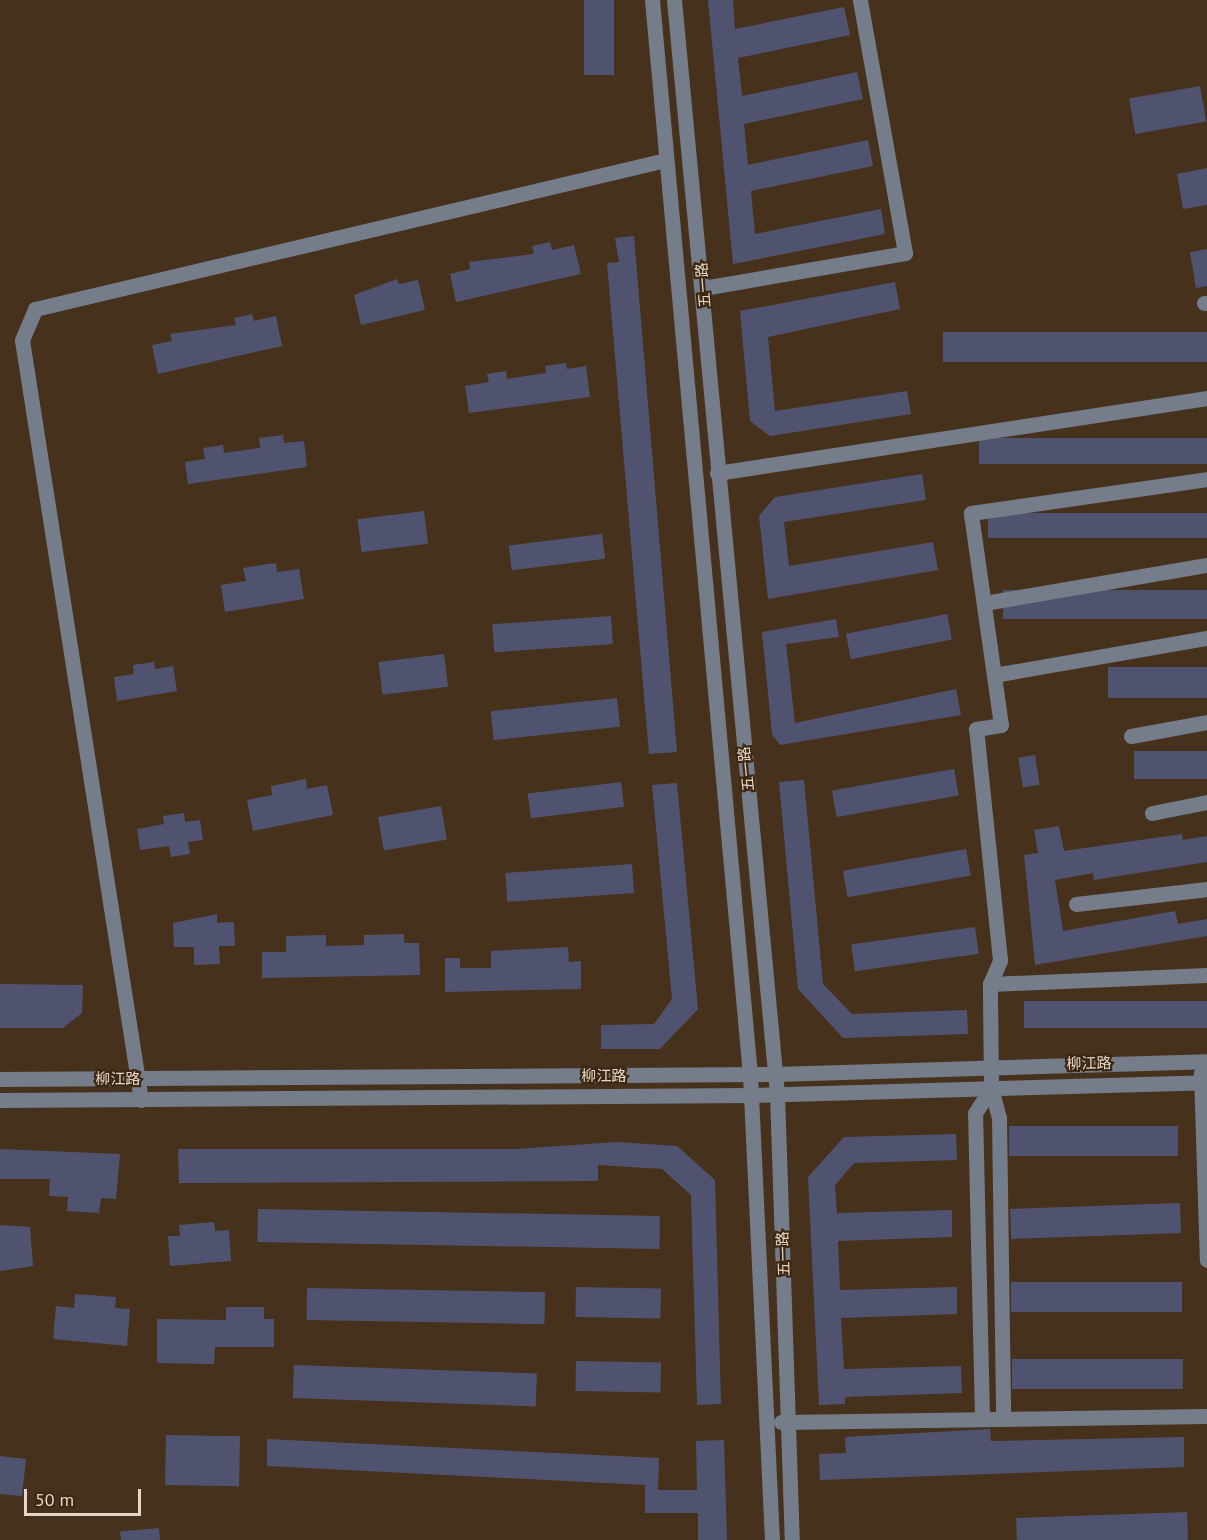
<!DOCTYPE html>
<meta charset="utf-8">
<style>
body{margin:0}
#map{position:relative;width:1207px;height:1540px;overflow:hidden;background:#46321c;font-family:"PT Sans","Noto Sans SC",sans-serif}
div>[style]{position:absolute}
.building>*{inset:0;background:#50536f;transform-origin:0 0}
.minor>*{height:15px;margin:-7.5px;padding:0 7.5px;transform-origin:7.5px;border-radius:7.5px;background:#757d8b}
span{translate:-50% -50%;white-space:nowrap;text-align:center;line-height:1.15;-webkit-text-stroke:4.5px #3c2812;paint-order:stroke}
.street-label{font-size:15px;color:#e4d7ca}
.scale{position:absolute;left:24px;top:1489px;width:117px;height:27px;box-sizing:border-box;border:3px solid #e4d7ca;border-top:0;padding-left:8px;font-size:18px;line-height:21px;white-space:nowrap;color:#e4d7ca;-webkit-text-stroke:4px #3c2812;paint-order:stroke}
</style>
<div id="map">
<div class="building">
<div style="left:584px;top:0;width:30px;height:75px"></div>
<div style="clip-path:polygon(708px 0,733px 0,735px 29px,844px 7px,850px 35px,738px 58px,742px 96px,857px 72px,863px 99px,744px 124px,748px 165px,868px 140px,873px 166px,751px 191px,755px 234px,881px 209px,885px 234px,733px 264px)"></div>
<div style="left:1200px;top:86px;width:36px;height:72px;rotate:80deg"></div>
<div style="clip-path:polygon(1207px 168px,1207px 205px,1183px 209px,1177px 174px)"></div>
<div style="clip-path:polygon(634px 236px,677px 752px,649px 754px,607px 263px,619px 262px,615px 238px)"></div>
<div style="clip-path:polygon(550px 242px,552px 250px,574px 245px,581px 274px,456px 302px,450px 274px,470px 269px,469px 262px,534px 254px,532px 246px)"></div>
<div style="clip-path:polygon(1207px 249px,1207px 286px,1196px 288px,1190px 252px)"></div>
<div style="clip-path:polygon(397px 279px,399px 284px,418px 280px,425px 310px,361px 325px,354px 295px)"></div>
<div style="clip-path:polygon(895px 282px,900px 309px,768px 337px,775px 411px,907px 391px,911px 414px,770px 436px,750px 421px,740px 311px)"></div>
<div style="clip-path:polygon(252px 314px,254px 321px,276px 316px,282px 346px,158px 374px,152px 345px,172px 341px,170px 334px,236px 325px,234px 318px)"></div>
<div style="left:1207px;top:332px;width:30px;height:264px;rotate:90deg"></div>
<div style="clip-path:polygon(566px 363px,567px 369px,586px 366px,590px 397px,469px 413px,465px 386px,489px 382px,487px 374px,506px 371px,507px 379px,546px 373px,545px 366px)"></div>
<div style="clip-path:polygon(283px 435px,284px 443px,304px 441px,307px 467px,188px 484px,185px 462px,205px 459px,203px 448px,223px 445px,224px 453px,260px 448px,259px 438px)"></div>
<div style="left:1207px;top:438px;width:26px;height:228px;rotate:90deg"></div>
<div style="clip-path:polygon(922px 474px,926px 500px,784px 522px,789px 566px,933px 542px,938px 570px,768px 599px,759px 516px,775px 497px)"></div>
<div style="left:424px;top:511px;width:33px;height:67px;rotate:83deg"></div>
<div style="left:1207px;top:513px;width:25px;height:219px;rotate:90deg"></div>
<div style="left:602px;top:534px;width:25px;height:94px;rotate:83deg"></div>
<div style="clip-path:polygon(276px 563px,277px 572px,299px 569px,304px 599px,225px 612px,221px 585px,246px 581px,243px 568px)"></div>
<div style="left:1207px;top:590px;width:29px;height:204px;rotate:90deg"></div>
<div style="left:947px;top:614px;width:26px;height:103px;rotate:79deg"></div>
<div style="left:611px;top:616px;width:28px;height:119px;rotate:86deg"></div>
<div style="clip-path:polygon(836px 619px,839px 637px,786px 644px,795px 723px,956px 689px,961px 715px,780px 745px,772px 734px,762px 632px)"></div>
<div style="left:444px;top:654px;width:33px;height:66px;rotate:83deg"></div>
<div style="clip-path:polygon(154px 662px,155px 669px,173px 666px,177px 691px,117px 701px,114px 677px,134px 674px,133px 665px)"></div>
<div style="left:1207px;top:667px;width:31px;height:99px;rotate:90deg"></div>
<div style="left:617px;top:698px;width:29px;height:127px;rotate:84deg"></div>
<div style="left:1207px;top:751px;width:28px;height:73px;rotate:90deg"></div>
<div style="left:1035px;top:755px;width:30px;height:17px;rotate:81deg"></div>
<div style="left:954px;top:769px;width:27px;height:124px;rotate:80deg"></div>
<div style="clip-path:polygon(306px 779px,307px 789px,327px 785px,333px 815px,253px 831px,247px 800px,272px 795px,271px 786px)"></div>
<div style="clip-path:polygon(804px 780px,823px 984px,852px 1014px,967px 1010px,968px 1034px,843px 1038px,798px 989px,779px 782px)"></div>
<div style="left:621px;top:782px;width:25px;height:94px;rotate:83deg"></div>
<div style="clip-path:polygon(677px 783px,698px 1009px,660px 1049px,601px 1049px,601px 1025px,654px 1024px,672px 999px,652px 785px)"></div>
<div style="left:441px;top:806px;width:34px;height:64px;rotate:80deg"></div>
<div style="clip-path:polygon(184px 813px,185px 822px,200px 820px,203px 840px,188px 842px,190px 854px,171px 857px,169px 846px,140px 850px,137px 829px,164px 824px,163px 816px)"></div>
<div style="clip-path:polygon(1059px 826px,1064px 851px,1182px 834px,1183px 840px,1207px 836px,1207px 862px,1094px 880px,1093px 873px,1055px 880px,1063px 931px,1175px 911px,1178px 924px,1207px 919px,1207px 936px,1035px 965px,1024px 855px,1038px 853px,1034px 830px)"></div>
<div style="left:966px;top:849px;width:27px;height:125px;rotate:80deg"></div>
<div style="left:632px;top:864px;width:29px;height:127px;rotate:86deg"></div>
<div style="clip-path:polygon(217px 914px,217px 923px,234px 922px,235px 946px,219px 946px,220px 964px,194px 965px,194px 947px,174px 947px,173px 923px)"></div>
<div style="left:975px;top:927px;width:27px;height:125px;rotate:82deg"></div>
<div style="clip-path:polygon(404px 934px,404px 943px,419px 943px,420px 975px,262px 978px,262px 952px,286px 952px,286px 936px,326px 935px,326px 946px,364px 945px,364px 935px)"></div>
<div style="clip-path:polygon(568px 947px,569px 962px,581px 961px,581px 989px,445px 992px,445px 958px,460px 958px,460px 968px,491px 968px,491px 951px)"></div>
<div style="clip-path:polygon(0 984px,83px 985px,82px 1013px,63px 1028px,0 1028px)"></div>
<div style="left:1207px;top:1001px;width:27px;height:183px;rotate:90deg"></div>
<div style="left:1178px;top:1126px;width:30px;height:169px;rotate:90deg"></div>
<div style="clip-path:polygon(956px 1134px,957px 1160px,854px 1163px,835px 1185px,837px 1213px,952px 1210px,952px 1237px,838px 1241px,840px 1290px,957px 1287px,957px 1314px,841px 1318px,844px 1369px,961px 1366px,962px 1393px,845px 1397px,845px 1404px,819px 1405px,808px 1177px,844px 1137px)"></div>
<div style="clip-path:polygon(617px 1142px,677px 1146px,715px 1180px,721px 1404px,697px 1405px,691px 1195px,662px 1169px,598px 1165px,598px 1181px,179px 1183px,178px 1149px,516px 1149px)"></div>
<div style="clip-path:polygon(0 1149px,120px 1154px,116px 1199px,101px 1198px,99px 1213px,67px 1211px,68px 1197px,49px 1196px,50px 1179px,0 1179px)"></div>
<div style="left:1180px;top:1203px;width:30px;height:170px;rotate:88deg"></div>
<div style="left:258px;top:1209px;width:402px;height:33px;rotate:1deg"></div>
<div style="clip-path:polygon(214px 1222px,215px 1231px,229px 1230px,231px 1261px,170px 1266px,168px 1236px,180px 1236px,179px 1225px)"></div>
<div style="clip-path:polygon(0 1225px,30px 1227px,33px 1266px,0 1271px)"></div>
<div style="left:1182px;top:1282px;width:30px;height:171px;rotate:90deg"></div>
<div style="left:576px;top:1287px;width:85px;height:30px;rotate:1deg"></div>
<div style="left:307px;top:1288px;width:238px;height:32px;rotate:1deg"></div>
<div style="clip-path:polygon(75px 1294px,116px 1297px,115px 1308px,130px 1309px,127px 1346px,53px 1339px,56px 1306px,74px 1308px)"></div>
<div style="clip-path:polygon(226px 1307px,264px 1307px,264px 1319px,274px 1319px,274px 1347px,215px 1347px,214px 1364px,157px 1363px,157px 1319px,226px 1320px)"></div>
<div style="left:1183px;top:1359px;width:30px;height:171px;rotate:90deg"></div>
<div style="left:576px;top:1361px;width:85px;height:30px;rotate:1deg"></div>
<div style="left:294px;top:1365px;width:243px;height:33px;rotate:2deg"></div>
<div style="clip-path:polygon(990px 1429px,991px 1441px,1184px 1437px,1184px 1467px,820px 1480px,819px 1454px,846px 1453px,845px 1437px)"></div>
<div style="left:166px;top:1435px;width:74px;height:50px;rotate:1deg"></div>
<div style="clip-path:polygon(267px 1439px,659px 1458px,658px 1490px,697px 1490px,696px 1441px,724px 1440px,727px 1540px,698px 1540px,698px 1513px,645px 1513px,645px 1485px,267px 1466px)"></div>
<div style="clip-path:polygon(0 1456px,26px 1459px,22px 1496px,0 1494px)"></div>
<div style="left:1187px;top:1512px;width:28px;height:171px;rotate:88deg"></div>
<div style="left:159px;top:1528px;width:12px;height:39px;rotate:85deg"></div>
</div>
<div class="minor">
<div style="left:652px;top:0;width:1078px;rotate:84.79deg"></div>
<div style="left:750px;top:1074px;width:467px;rotate:87.3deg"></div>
<div style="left:674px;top:0;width:1099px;rotate:84.62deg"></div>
<div style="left:777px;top:1094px;width:446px;rotate:88.1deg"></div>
<div style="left:703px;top:288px;width:205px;rotate:-9.8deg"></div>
<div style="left:905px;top:253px;width:257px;rotate:-100.1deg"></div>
<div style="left:1204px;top:303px;width:3px"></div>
<div style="left:717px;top:473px;width:496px;rotate:-8.7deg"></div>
<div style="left:984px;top:603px;width:226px;rotate:-9.7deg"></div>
<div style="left:994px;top:675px;width:216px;rotate:-9.9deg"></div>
<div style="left:1131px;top:736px;width:77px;rotate:-10.4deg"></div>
<div style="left:1152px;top:813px;width:56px;rotate:-11.3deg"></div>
<div style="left:1076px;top:904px;width:132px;rotate:-6.5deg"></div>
<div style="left:990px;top:984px;width:217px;rotate:-2.4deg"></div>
<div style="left:1201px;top:1073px;width:187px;rotate:88.2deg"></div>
<div style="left:0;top:1079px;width:775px;rotate:-0.37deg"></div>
<div style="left:775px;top:1074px;width:432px;rotate:-1.7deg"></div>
<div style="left:991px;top:1088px;width:31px;rotate:75deg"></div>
<div style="left:999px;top:1118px;width:300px;rotate:89.2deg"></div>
<div style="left:0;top:1100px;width:751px;rotate:-0.38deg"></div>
<div style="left:751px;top:1095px;width:456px;rotate:-1.6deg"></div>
<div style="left:141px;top:1100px;width:769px;rotate:-98.9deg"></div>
<div style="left:22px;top:340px;width:34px;rotate:-67deg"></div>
<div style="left:35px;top:309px;width:648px;rotate:-13.29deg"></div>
<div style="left:982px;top:1418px;width:305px;rotate:-91.3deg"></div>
<div style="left:975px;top:1113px;width:30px;rotate:-57deg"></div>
<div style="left:991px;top:1088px;width:104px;rotate:-90.6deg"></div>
<div style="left:990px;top:984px;width:26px;rotate:-67deg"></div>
<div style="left:1000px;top:960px;width:232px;rotate:-95.9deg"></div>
<div style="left:976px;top:729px;width:25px;rotate:-9deg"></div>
<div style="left:1001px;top:725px;width:214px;rotate:-98.1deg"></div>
<div style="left:971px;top:513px;width:238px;rotate:-8.2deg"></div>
<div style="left:781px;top:1422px;width:426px;rotate:-0.8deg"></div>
</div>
<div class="street-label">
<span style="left:703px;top:285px;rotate:-95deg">五一路</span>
<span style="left:746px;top:769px;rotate:-96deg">五一路</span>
<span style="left:1089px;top:1063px;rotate:-1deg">柳江路</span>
<span style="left:604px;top:1076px">柳江路</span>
<span style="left:118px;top:1079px">柳江路</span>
<span style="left:783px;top:1254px;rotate:-92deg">五一路</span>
</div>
<div class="scale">50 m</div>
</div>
